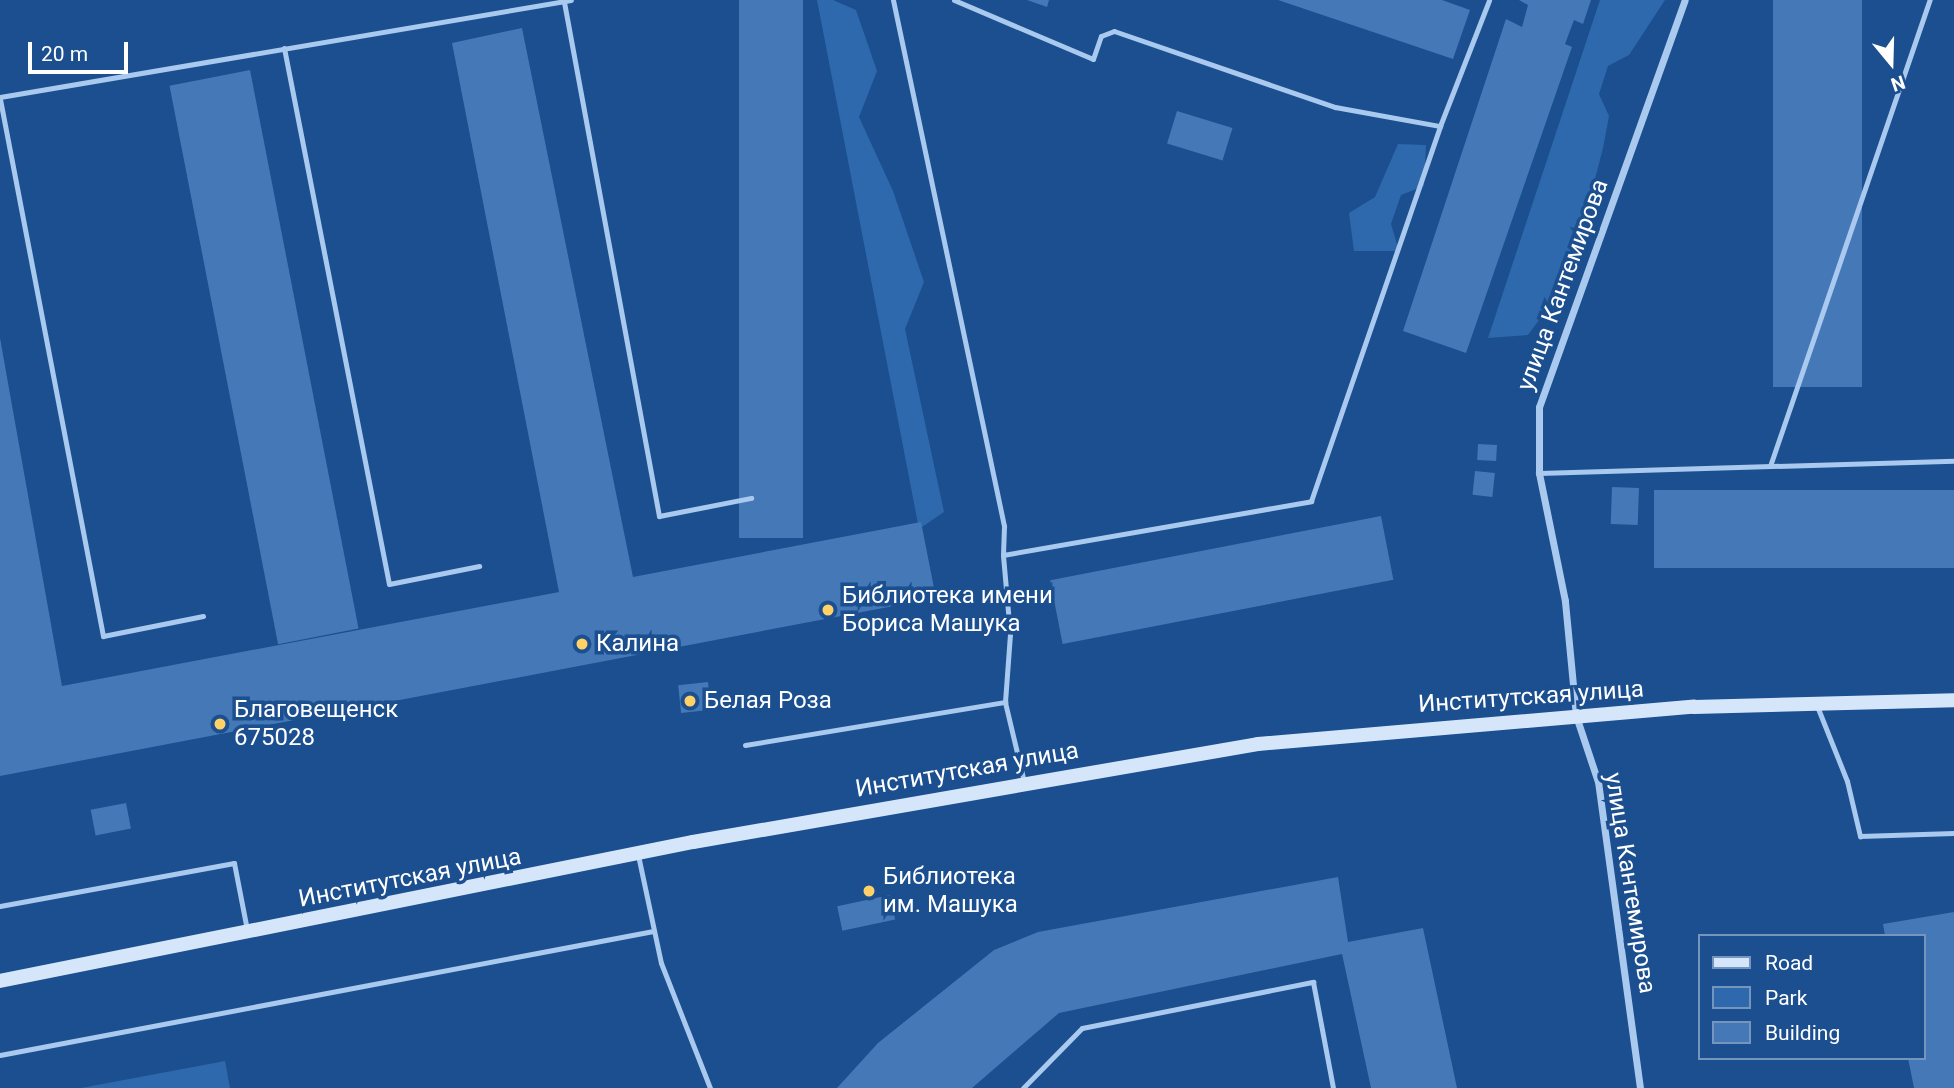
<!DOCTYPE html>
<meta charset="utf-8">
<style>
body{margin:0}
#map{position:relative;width:1954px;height:1088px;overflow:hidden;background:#1b4f8f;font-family:Roboto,sans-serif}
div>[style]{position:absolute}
.green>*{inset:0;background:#2e69ad}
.building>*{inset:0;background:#4478b7;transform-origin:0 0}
.service>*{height:5px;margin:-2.5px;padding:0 2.5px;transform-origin:2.5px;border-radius:2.5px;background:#a9c9ee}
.minor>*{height:7px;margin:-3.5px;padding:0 3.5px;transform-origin:3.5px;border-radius:3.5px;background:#a9c9ee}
.secondary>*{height:14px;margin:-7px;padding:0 7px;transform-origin:7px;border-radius:7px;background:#d6e6fa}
.dots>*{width:19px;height:19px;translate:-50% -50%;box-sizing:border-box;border:4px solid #1b4f8f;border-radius:50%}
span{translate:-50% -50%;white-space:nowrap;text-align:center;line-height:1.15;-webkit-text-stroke:7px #1b4f8f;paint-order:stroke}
.street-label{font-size:24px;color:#fff}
.poi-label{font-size:24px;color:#fff}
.left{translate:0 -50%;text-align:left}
.legend{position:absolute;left:1698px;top:934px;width:228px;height:126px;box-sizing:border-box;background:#1b4f8f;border:2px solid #7695bc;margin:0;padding:9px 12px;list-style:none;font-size:21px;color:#fff}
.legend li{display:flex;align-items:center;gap:14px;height:35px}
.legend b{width:35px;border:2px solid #7695bc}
.north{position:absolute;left:1856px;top:28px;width:70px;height:70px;-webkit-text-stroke:5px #1b4f8f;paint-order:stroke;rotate:161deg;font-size:19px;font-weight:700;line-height:28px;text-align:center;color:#fff}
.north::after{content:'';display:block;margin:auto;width:24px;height:32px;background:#fff;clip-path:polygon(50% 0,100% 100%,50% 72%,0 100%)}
.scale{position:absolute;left:28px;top:42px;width:100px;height:32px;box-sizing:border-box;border:4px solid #fff;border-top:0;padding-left:9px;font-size:21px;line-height:24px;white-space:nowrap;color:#fff;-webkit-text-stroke:5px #1b4f8f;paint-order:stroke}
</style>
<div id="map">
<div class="green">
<div style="clip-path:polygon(817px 0,833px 0,856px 10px,877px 71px,859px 117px,893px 191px,924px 282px,905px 329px,944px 512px,919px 529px)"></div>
<div style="clip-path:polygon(1600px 0,1665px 0,1629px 55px,1608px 66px,1599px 94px,1609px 116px,1603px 148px,1578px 245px,1547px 309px,1528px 335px,1488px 338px)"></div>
<div style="clip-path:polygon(1398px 144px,1426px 145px,1424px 186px,1401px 195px,1391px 224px,1399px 251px,1354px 251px,1349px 213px,1375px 197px)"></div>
<div style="clip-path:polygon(225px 1061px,230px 1088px,81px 1088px)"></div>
</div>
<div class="building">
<div style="left:739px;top:0;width:64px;height:538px"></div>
<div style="clip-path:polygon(1027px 0,1049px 0,1047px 7px)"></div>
<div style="clip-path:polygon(1278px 0,1442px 0,1470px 10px,1453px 59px)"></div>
<div style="clip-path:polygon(1519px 0,1591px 0,1583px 24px,1574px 20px,1565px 44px,1572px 47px,1466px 353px,1403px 331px,1506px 19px,1522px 27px,1528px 5px)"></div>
<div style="left:1773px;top:0;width:89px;height:387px"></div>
<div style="clip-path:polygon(522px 28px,633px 577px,921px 522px,936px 598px,0 776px,0 338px,62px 686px,559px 592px,452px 43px)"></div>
<div style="left:250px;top:70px;width:569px;height:82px;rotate:79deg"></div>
<div style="left:1177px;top:111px;width:58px;height:34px;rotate:17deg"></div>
<div style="left:1478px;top:444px;width:19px;height:16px;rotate:3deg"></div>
<div style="left:1475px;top:471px;width:20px;height:24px;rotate:6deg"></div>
<div style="left:1639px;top:488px;width:37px;height:27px;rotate:92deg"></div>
<div style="left:1954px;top:490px;width:78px;height:300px;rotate:90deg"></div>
<div style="left:1381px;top:516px;width:65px;height:337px;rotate:79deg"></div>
<div style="left:708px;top:682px;width:28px;height:30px;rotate:84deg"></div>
<div style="left:126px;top:803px;width:26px;height:36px;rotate:79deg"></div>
<div style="clip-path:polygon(1338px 877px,1348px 942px,1423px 928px,1457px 1088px,1371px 1088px,1342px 954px,1059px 1013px,972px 1088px,837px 1088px,878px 1043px,994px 950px,1038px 932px)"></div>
<div style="left:890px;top:895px;width:25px;height:54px;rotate:78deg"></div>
<div style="clip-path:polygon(1954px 912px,1954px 1088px,1914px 1088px,1908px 1058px,1924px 1058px,1924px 936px,1885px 936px,1883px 924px)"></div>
</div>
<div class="service">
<div style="left:893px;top:0;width:538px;rotate:78.08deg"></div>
<div style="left:1004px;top:526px;width:29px;rotate:92deg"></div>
<div style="left:954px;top:0;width:151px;rotate:23deg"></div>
<div style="left:1093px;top:59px;width:24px;rotate:-71deg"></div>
<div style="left:1101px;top:36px;width:14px;rotate:-21deg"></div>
<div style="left:1114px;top:31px;width:234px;rotate:19deg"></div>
<div style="left:1335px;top:107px;width:107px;rotate:10.3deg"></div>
<div style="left:564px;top:2px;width:523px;rotate:79.53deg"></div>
<div style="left:659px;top:516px;width:94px;rotate:-11.1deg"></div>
<div style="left:284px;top:48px;width:546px;rotate:78.92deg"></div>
<div style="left:389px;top:584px;width:92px;rotate:-11.3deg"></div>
<div style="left:0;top:97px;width:579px;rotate:-9.64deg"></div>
<div style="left:0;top:99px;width:547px;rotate:79.14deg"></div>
<div style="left:103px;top:636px;width:102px;rotate:-11.3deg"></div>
<div style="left:1770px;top:466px;width:493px;rotate:-71.1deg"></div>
<div style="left:1539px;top:473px;width:415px;rotate:-1.7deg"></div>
<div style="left:1817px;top:706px;width:81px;rotate:68.2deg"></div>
<div style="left:1847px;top:781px;width:57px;rotate:76.7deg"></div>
<div style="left:1860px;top:836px;width:94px;rotate:-1.8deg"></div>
<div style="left:745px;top:745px;width:264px;rotate:-9.4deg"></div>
<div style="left:1024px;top:782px;width:82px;rotate:-103.4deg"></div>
<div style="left:1005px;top:702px;width:68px;rotate:-85.8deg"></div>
<div style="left:1010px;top:634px;width:79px;rotate:-95.1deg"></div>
<div style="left:1003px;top:555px;width:313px;rotate:-9.9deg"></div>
<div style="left:1311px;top:501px;width:397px;rotate:-71deg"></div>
<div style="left:1440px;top:126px;width:135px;rotate:-68.7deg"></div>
<div style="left:638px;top:855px;width:110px;rotate:78deg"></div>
<div style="left:661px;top:963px;width:134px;rotate:68.6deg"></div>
<div style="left:0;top:906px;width:238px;rotate:-10.4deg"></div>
<div style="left:234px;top:863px;width:68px;rotate:79deg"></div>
<div style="left:0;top:1055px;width:665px;rotate:-10.75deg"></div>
<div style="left:1023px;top:1088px;width:84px;rotate:-45.5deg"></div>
<div style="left:1082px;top:1028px;width:236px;rotate:-11.3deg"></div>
<div style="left:1313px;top:982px;width:108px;rotate:79.3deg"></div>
</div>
<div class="minor">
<div style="left:1640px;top:1088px;width:309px;rotate:-97.8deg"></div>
<div style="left:1598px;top:782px;width:70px;rotate:-108.4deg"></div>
<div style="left:1576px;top:716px;width:116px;rotate:-95.5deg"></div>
<div style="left:1565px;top:601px;width:131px;rotate:-101.5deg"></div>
<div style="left:1539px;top:473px;width:66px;rotate:-90deg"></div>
<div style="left:1539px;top:407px;width:432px;rotate:-70.3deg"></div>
</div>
<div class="secondary">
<div style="left:0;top:981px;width:707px;rotate:-11.34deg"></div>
<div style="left:693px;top:842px;width:573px;rotate:-9.84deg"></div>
<div style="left:1258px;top:744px;width:438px;rotate:-4.9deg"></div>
<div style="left:1694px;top:707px;width:260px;rotate:-1.5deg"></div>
</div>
<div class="dots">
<div style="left:828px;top:610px;background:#ffd166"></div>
<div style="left:582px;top:644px;background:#ffd166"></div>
<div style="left:690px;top:701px;background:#ffd166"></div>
<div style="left:220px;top:724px;background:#ffd166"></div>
<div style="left:869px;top:891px;background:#ffd166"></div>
</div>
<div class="street-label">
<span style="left:1563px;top:285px;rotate:-70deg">улица Кантемирова</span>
<span style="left:1531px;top:697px;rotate:-4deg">Институтская улица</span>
<span style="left:967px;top:770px;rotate:-10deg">Институтская улица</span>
<span style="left:410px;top:878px;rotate:-11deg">Институтская улица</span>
<span style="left:1630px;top:883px;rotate:81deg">улица Кантемирова</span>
</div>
<div class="poi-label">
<span class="left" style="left:842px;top:610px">Библиотека имени<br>Бориса Машука</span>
<span class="left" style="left:596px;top:644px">Калина</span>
<span class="left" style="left:704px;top:701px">Белая Роза</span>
<span class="left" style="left:234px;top:724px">Благовещенск<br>675028</span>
<span class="left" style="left:883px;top:891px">Библиотека<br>им. Машука</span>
</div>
<ul class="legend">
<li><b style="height:9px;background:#d6e6fa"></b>Road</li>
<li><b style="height:19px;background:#2e69ad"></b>Park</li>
<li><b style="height:19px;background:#4478b7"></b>Building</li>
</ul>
<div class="north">N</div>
<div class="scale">20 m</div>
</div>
